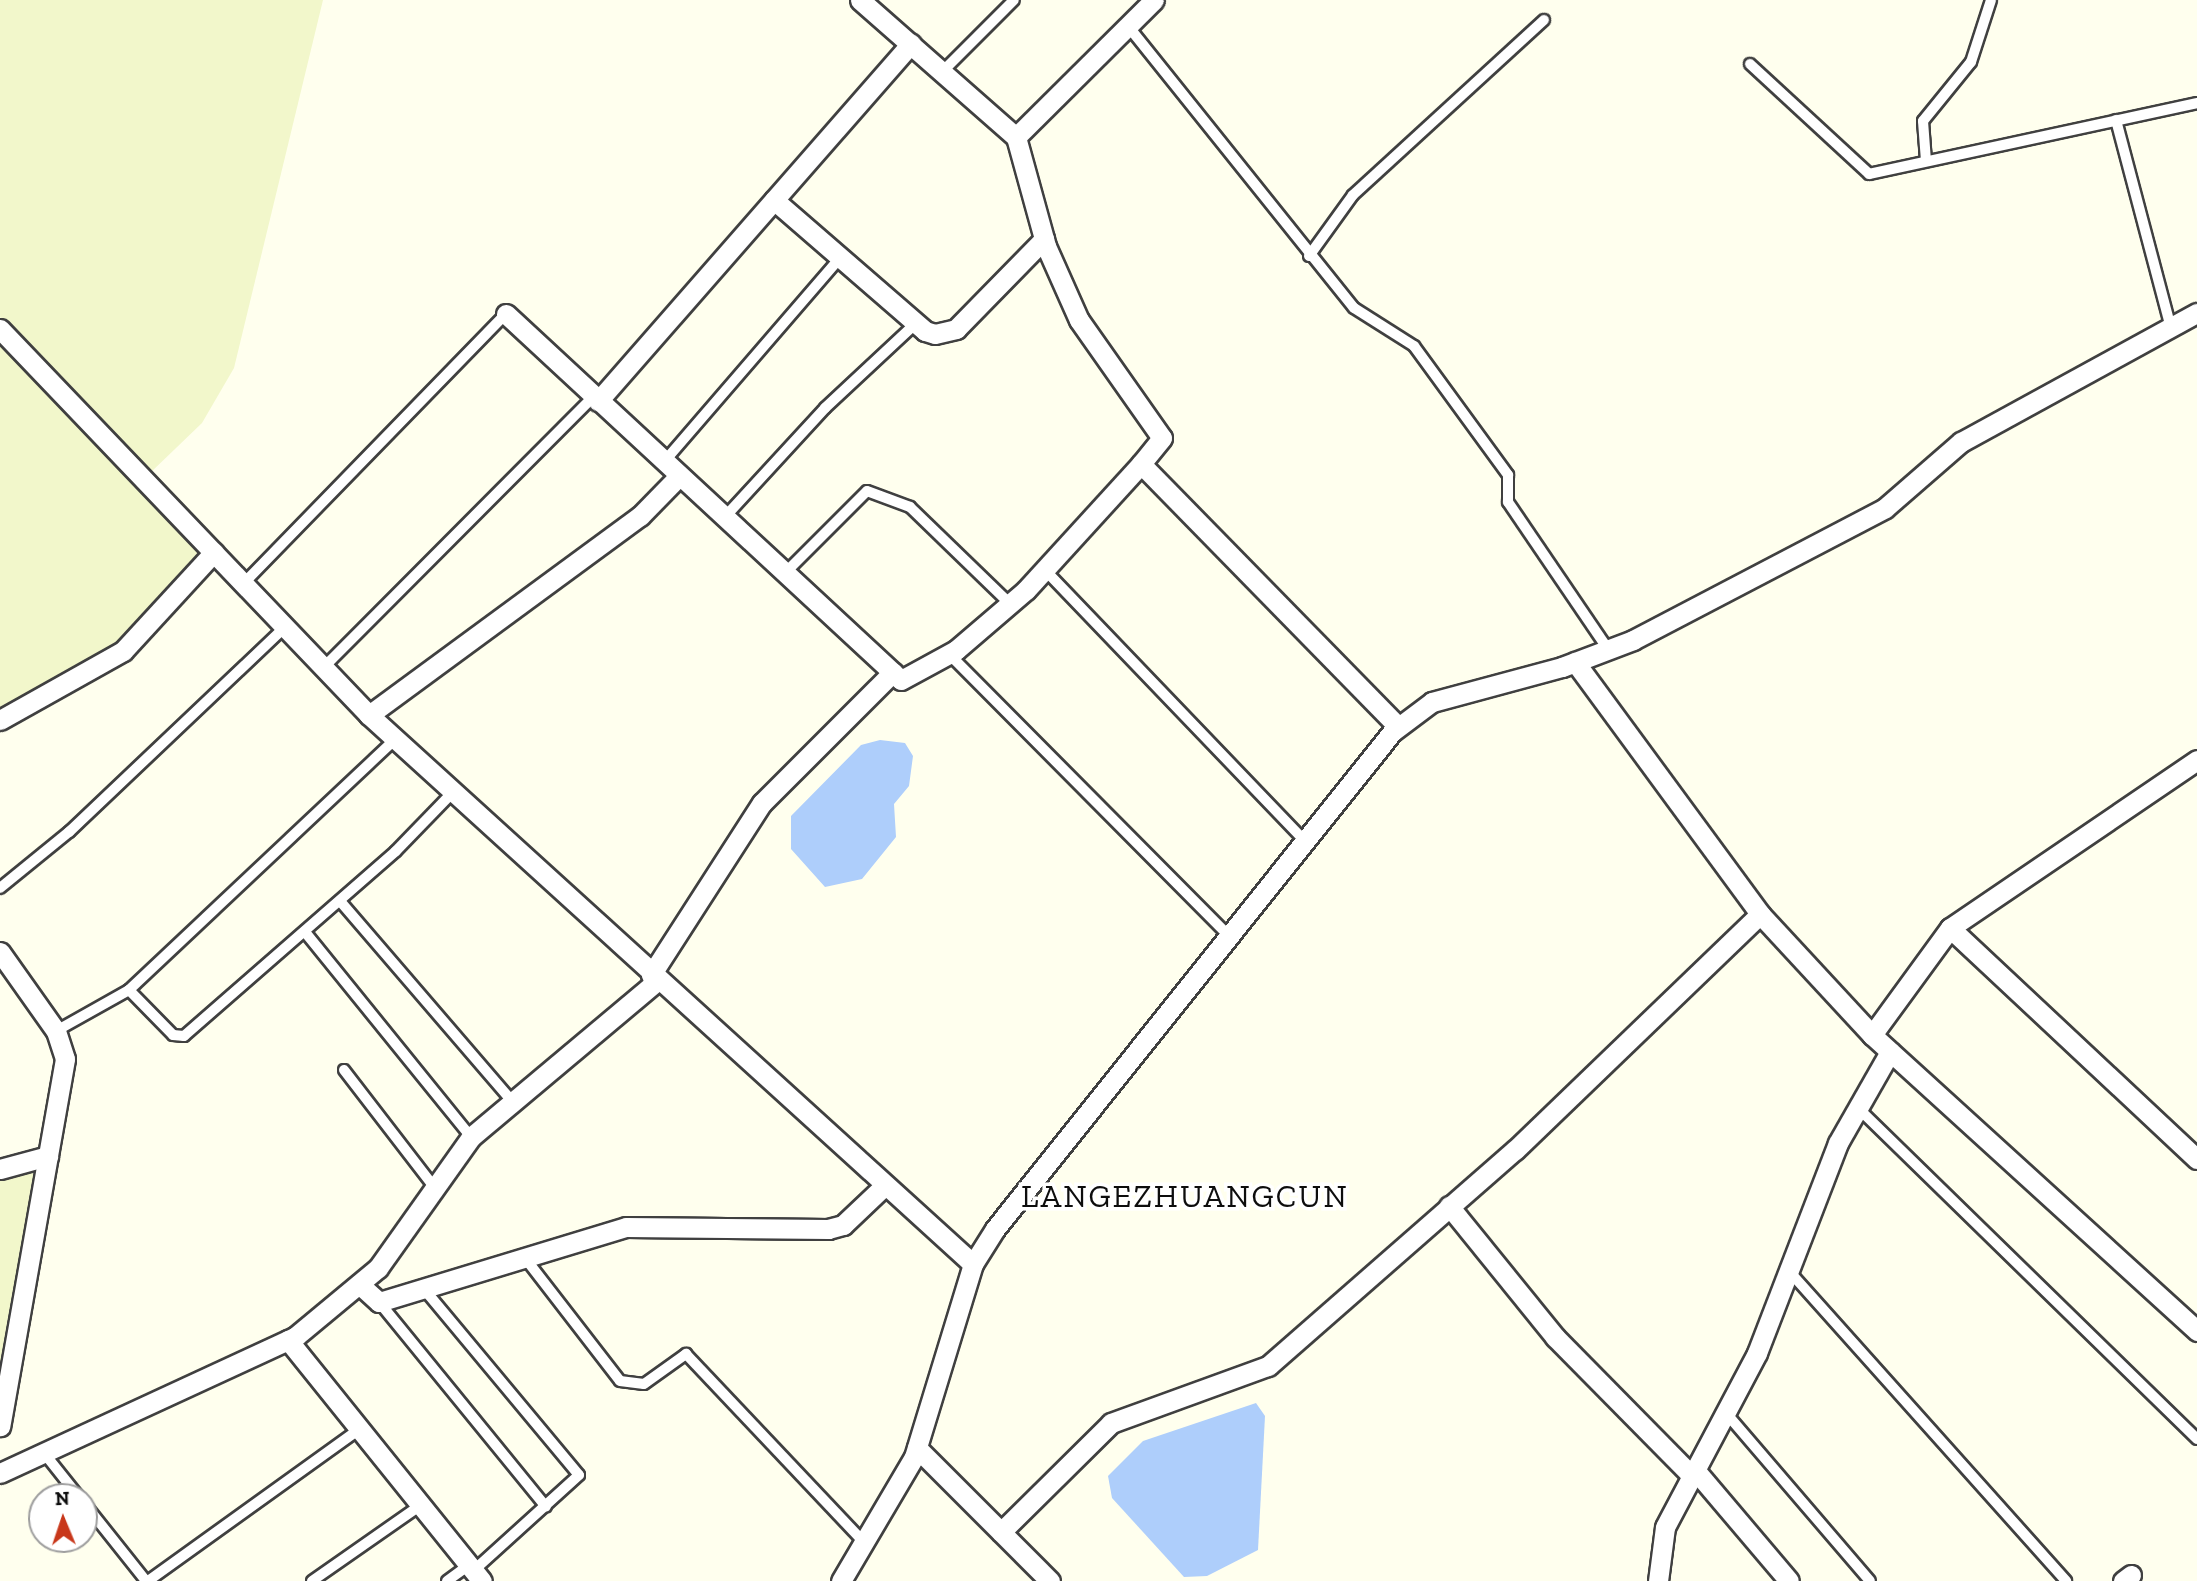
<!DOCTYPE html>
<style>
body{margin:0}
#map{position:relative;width:2197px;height:1581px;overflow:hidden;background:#ffe;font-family:"Zilla Slab",serif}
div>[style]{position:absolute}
.farmland>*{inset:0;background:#f2f7cb}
.water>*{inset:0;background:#aecefb}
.roads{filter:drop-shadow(2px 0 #404040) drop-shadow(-2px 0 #404040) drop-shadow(0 2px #404040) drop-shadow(0 -2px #404040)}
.lane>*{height:10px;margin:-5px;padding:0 5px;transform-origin:5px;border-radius:5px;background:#fff}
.street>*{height:19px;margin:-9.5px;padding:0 9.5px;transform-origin:9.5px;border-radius:9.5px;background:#fff}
span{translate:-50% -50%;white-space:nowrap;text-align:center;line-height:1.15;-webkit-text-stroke:7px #fff;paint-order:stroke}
.quarter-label{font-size:32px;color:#0d0d0d;letter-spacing:2px}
.north{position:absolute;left:28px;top:1483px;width:70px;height:70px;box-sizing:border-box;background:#fff;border:2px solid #9e9e9e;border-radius:50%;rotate:358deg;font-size:19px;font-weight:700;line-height:28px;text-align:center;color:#0d0d0d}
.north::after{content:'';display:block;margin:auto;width:24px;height:32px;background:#c8371a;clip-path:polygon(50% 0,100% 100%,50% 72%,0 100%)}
</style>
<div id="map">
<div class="farmland">
<div style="clip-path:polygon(0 0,323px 0,234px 368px,202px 423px,149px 474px,0 317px)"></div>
<div style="clip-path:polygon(0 343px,204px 557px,101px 659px,0 710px)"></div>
<div style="clip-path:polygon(33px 1166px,33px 1195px,0 1372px,0 1176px)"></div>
</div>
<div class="water">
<div style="clip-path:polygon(880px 740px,905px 743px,913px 756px,909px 786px,894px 804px,896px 837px,862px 879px,825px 887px,791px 849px,791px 816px,861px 745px)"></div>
<div style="clip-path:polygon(1256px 1403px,1265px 1416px,1258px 1550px,1207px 1576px,1184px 1577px,1112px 1498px,1108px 1476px,1143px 1441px)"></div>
</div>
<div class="roads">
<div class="lane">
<div style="left:1128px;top:26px;width:361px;rotate:51.3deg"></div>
<div style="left:1354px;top:308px;width:71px;rotate:32.3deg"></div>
<div style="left:1414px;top:346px;width:160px;rotate:53.9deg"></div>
<div style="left:1508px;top:475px;width:27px;rotate:90deg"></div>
<div style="left:1508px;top:502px;width:178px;rotate:55.8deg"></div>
<div style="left:1750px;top:64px;width:162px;rotate:42.7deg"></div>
<div style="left:1869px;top:174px;width:336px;rotate:-12.2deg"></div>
<div style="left:943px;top:71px;width:100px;rotate:-45deg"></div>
<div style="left:2116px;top:120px;width:211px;rotate:75.2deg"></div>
<div style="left:1926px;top:161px;width:40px;rotate:-94.3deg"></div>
<div style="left:1923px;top:121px;width:76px;rotate:-50.9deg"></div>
<div style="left:1971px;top:62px;width:65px;rotate:-72.1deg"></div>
<div style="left:1309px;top:256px;width:75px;rotate:-54.2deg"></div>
<div style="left:1353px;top:195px;width:259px;rotate:-42.5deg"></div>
<div style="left:663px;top:463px;width:272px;rotate:-49.2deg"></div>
<div style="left:723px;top:519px;width:151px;rotate:-47.4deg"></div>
<div style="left:825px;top:408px;width:125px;rotate:-43deg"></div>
<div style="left:1044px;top:569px;width:376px;rotate:46.2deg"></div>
<div style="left:784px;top:574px;width:117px;rotate:-45deg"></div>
<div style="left:867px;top:491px;width:46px;rotate:20.4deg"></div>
<div style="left:910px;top:507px;width:139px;rotate:44.1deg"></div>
<div style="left:244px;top:583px;width:376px;rotate:-45.8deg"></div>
<div style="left:949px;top:654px;width:395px;rotate:45.2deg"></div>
<div style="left:324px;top:667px;width:381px;rotate:-45.1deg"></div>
<div style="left:0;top:888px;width:89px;rotate:-39.1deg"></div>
<div style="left:69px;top:832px;width:299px;rotate:-43.5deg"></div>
<div style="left:340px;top:901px;width:265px;rotate:49.3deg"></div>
<div style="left:305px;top:932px;width:264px;rotate:51deg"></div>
<div style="left:129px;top:990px;width:63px;rotate:45.6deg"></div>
<div style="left:173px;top:1035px;width:11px;rotate:5deg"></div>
<div style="left:184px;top:1036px;width:281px;rotate:-41.1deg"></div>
<div style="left:396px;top:851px;width:82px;rotate:-46deg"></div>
<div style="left:56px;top:1031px;width:84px;rotate:-29.3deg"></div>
<div style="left:129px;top:990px;width:366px;rotate:-43.3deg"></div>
<div style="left:344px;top:1070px;width:149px;rotate:52.4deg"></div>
<div style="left:1858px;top:1108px;width:474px;rotate:44.3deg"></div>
<div style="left:525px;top:1258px;width:155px;rotate:52.3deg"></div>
<div style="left:620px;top:1381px;width:24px;rotate:7deg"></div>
<div style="left:644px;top:1384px;width:52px;rotate:-35.5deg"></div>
<div style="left:686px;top:1354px;width:259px;rotate:46.6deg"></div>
<div style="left:1789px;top:1271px;width:416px;rotate:48.2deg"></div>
<div style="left:424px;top:1289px;width:242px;rotate:50.2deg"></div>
<div style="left:579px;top:1475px;width:143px;rotate:137.8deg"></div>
<div style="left:379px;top:1302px;width:264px;rotate:50.8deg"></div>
<div style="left:1726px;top:1413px;width:221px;rotate:49.4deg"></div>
<div style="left:44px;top:1453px;width:56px;rotate:51.5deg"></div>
<div style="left:84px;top:1503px;width:100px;rotate:51.5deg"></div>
<div style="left:148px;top:1581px;width:259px;rotate:-35.7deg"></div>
<div style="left:312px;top:1581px;width:129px;rotate:-34.9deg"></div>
<div style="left:447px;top:1581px;width:27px;rotate:-36deg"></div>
</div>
<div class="street">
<div style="left:860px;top:0;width:208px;rotate:41.3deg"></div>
<div style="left:1016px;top:137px;width:113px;rotate:74.6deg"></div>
<div style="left:1046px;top:246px;width:81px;rotate:66deg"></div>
<div style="left:1079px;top:320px;width:144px;rotate:54.9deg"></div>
<div style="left:1162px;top:438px;width:33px;rotate:129deg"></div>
<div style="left:1141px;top:464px;width:367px;rotate:45.6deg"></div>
<div style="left:1016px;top:137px;width:194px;rotate:-44.8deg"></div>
<div style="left:774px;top:200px;width:200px;rotate:40.9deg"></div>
<div style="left:925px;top:331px;width:10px;rotate:17deg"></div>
<div style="left:935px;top:334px;width:22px;rotate:-13deg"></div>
<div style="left:956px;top:329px;width:126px;rotate:-45.6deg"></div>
<div style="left:506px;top:314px;width:538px;rotate:42.82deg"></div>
<div style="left:901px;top:680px;width:63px;rotate:-28.6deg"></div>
<div style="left:956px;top:650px;width:92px;rotate:-40.6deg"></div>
<div style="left:1026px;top:590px;width:171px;rotate:-47.6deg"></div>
<div style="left:0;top:329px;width:534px;rotate:46.29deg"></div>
<div style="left:369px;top:715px;width:816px;rotate:42.27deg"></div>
<div style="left:598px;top:401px;width:475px;rotate:-48.8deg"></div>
<div style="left:1575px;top:662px;width:313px;rotate:53.7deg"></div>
<div style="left:1760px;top:914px;width:165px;rotate:47.2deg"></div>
<div style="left:1872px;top:1035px;width:440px;rotate:42.3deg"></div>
<div style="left:369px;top:715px;width:336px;rotate:-36.3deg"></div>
<div style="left:640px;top:516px;width:54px;rotate:-45.7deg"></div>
<div style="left:0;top:720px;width:141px;rotate:-29.3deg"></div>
<div style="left:123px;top:651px;width:134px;rotate:-47.4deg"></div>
<div style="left:1950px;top:928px;width:338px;rotate:43.1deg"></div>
<div style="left:0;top:952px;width:97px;rotate:54.7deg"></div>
<div style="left:56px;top:1031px;width:29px;rotate:72deg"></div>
<div style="left:65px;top:1059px;width:373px;rotate:100deg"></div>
<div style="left:651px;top:975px;width:205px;rotate:-57.2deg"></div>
<div style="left:762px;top:803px;width:185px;rotate:-45deg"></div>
<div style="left:1872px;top:1035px;width:132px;rotate:-53.9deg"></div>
<div style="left:1950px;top:928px;width:299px;rotate:-34.2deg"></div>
<div style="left:0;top:1169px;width:50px;rotate:-15.2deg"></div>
<div style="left:1449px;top:1206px;width:169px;rotate:51deg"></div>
<div style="left:1555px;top:1337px;width:195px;rotate:45.4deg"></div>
<div style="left:359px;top:1284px;width:27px;rotate:42deg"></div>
<div style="left:379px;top:1302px;width:258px;rotate:-16.9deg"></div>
<div style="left:626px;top:1227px;width:202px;rotate:0.6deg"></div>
<div style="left:828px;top:1229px;width:16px;rotate:-15deg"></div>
<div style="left:843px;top:1225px;width:54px;rotate:-43.5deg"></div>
<div style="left:288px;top:1340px;width:309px;rotate:51.2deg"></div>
<div style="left:917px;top:1448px;width:188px;rotate:45deg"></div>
<div style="left:1695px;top:1470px;width:145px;rotate:49.7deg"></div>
<div style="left:0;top:1473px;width:326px;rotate:-24.8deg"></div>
<div style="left:296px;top:1336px;width:107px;rotate:-39.7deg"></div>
<div style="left:378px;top:1268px;width:161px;rotate:-54.6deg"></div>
<div style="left:471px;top:1137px;width:243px;rotate:-40deg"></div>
<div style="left:1001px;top:1532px;width:155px;rotate:-44.7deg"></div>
<div style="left:1111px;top:1423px;width:167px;rotate:-20deg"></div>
<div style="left:1268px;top:1366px;width:328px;rotate:-41.2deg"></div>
<div style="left:1515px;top:1150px;width:340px;rotate:-43.9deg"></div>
<div style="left:841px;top:1581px;width:144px;rotate:-59.5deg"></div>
<div style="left:914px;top:1457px;width:202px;rotate:-73deg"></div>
<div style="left:973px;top:1264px;width:41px;rotate:-57.8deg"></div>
<div style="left:995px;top:1229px;width:636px;rotate:-51.38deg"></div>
<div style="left:1392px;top:732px;width:50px;rotate:-36.9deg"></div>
<div style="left:1432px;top:702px;width:135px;rotate:-15.1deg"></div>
<div style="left:1562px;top:667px;width:76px;rotate:-20.8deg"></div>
<div style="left:1633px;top:640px;width:284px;rotate:-27.6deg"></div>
<div style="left:1885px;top:508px;width:101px;rotate:-41deg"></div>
<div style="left:1961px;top:442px;width:269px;rotate:-28.7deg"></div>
<div style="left:1658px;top:1581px;width:54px;rotate:-82.6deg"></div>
<div style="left:1665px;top:1527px;width:197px;rotate:-62.1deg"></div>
<div style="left:1757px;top:1353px;width:225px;rotate:-68.9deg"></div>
<div style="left:1838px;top:1143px;width:105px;rotate:-60.3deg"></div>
<div style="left:2123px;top:1581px;width:10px;rotate:-37deg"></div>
</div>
</div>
<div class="quarter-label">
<span style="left:1185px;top:1196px">LANGEZHUANGCUN</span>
</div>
<div class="north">N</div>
</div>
